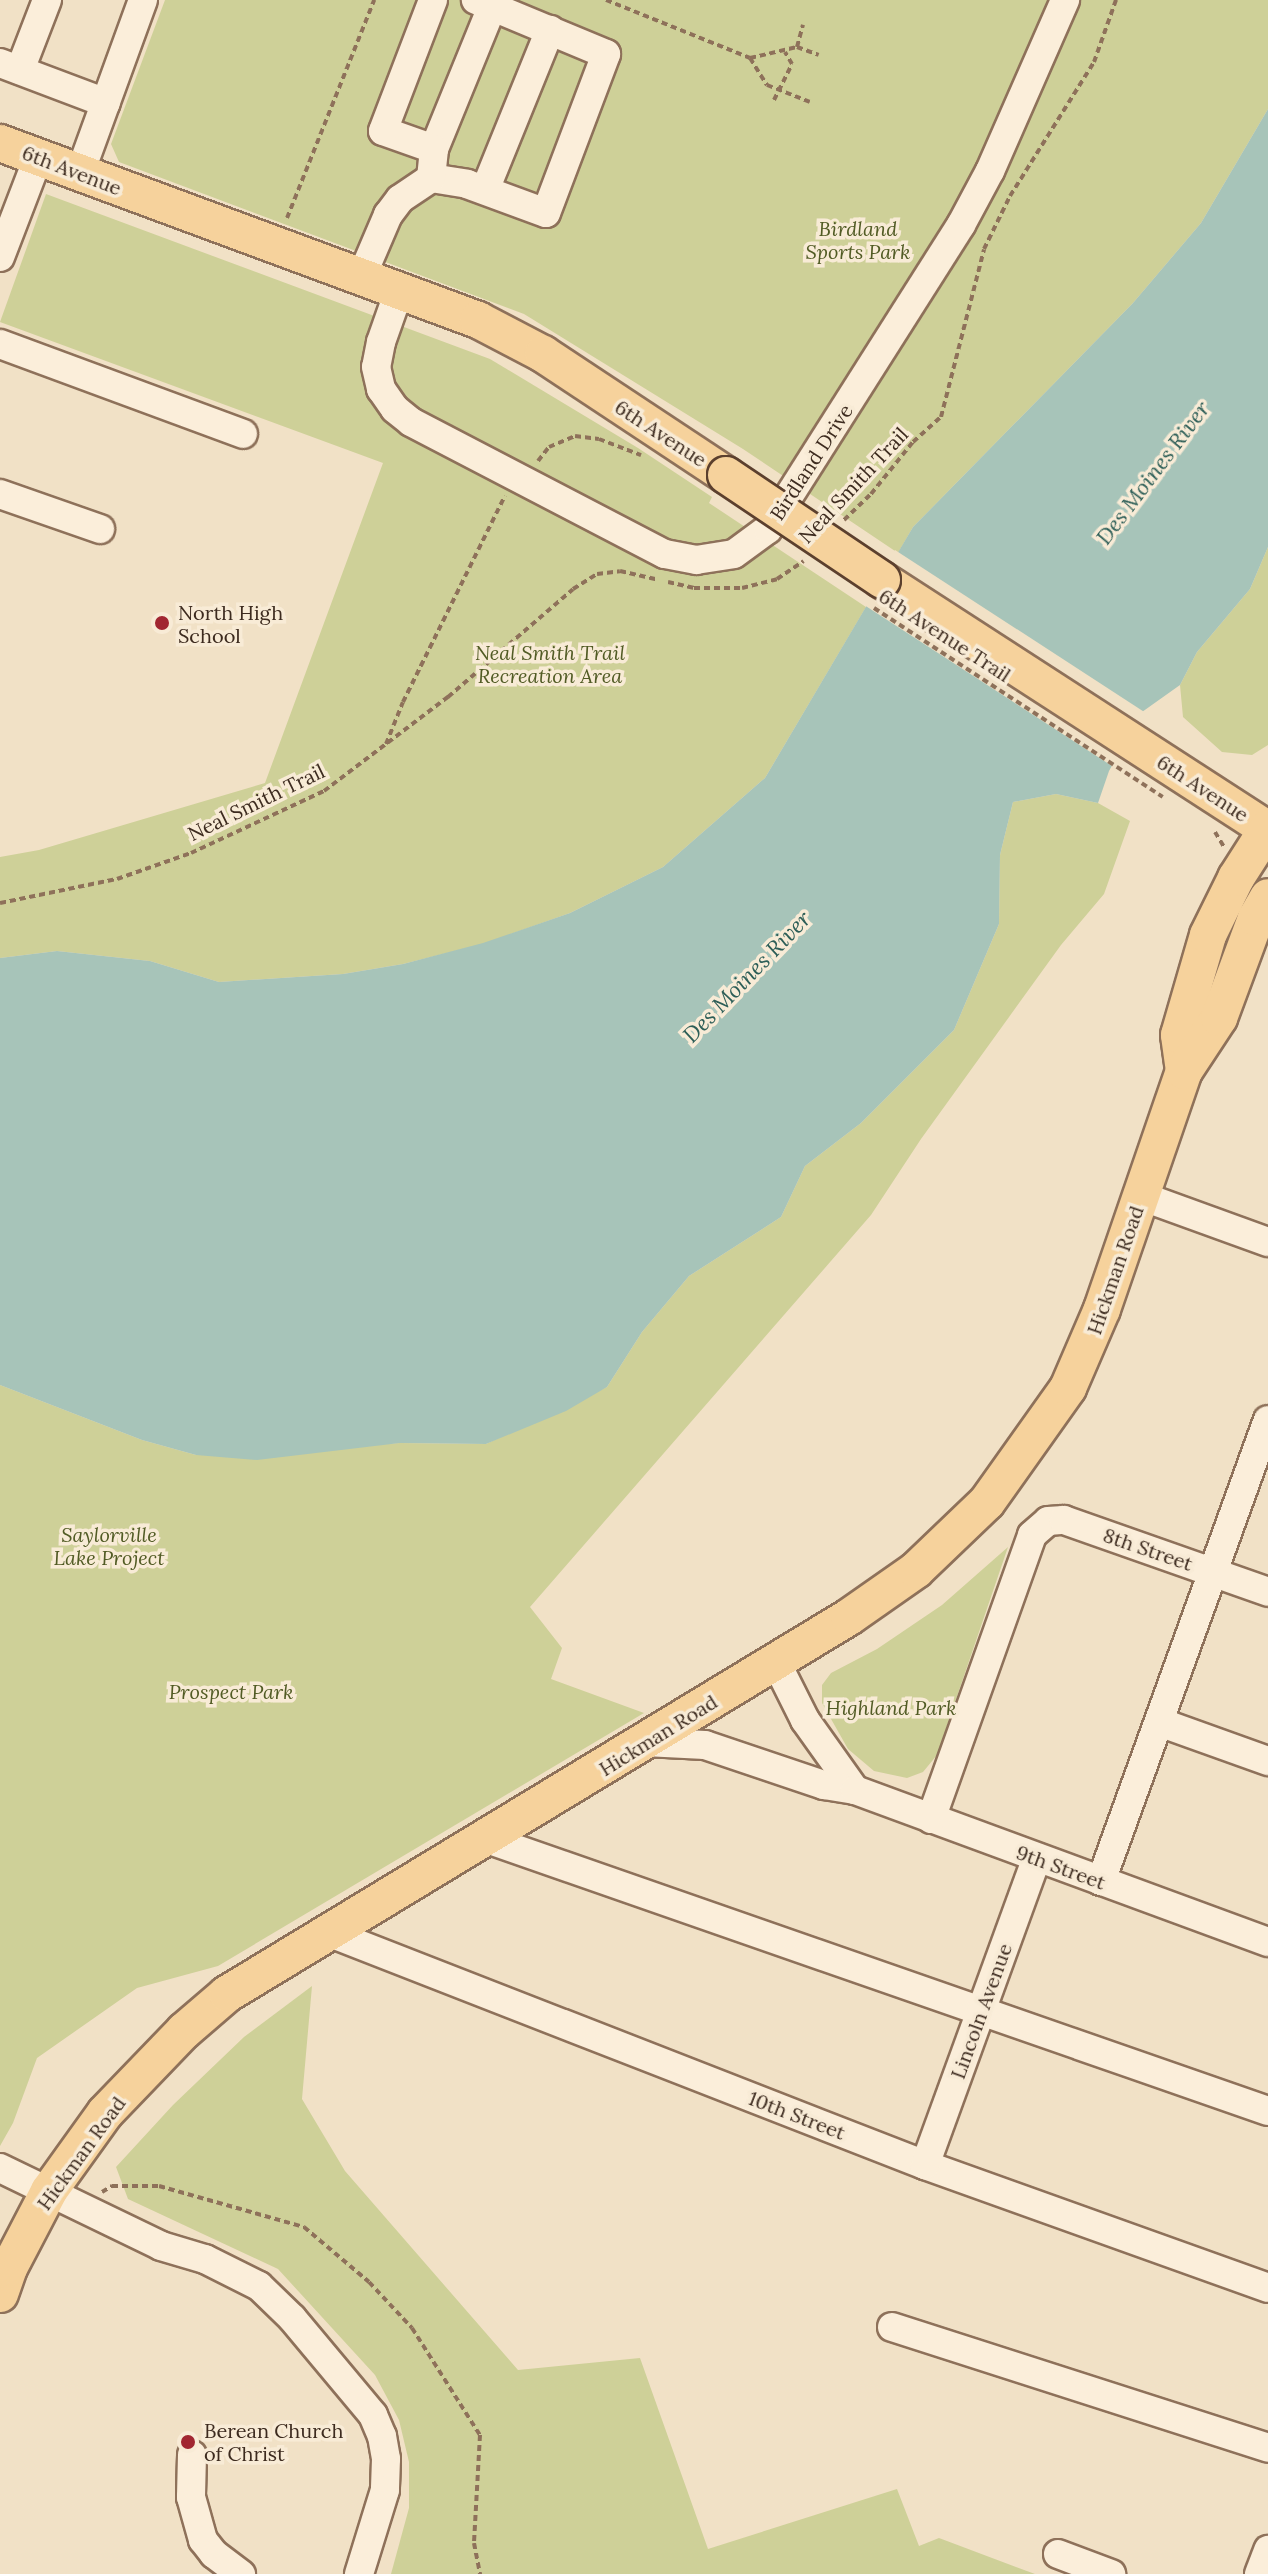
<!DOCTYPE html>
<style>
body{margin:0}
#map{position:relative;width:1268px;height:2574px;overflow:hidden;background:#f1e1c6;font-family:Lora,serif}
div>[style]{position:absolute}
.green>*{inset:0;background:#ced098}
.water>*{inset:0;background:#a7c4b9}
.pier>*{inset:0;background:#f1e1c6;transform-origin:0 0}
.path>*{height:4px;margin-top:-2px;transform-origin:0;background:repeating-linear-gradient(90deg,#8e715a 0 6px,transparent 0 10px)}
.roads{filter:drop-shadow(2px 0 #8e715a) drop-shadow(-2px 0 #8e715a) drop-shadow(0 2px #8e715a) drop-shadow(0 -2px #8e715a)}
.minor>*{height:28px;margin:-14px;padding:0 14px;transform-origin:14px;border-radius:14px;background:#fbeeda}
.major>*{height:36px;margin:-18px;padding:0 18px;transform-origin:18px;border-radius:18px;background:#f6d29c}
.path-bridge>*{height:4px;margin-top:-2px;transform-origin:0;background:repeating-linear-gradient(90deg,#8e715a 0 6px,transparent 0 10px)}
.bridges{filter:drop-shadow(2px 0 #5c402e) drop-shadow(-2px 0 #5c402e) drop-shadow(0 2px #5c402e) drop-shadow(0 -2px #5c402e)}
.major-bridge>*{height:36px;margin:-18px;padding:0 18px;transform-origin:18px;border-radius:18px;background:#f6d29c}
.dots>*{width:22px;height:22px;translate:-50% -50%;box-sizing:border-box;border:4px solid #f8ebd6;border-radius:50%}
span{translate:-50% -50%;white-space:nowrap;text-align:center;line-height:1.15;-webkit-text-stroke:7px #f8ebd6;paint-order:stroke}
.street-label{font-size:20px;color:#3d2b1f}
.park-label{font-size:20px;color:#515b24;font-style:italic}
.poi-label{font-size:20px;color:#3d2b1f}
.left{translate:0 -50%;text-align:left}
.water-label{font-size:22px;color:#2d5e57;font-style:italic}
</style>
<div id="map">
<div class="green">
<div style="clip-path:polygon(165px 0,1268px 0,1268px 109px,1201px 223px,1133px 303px,913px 527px,898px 553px,743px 449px,524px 314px,119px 162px,111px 144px)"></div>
<div style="clip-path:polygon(46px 194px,490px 359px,638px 448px,712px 497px,709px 503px,866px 607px,765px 778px,663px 867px,570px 913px,483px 944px,403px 964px,343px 974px,219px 982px,150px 961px,57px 951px,0 958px,0 857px,39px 850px,265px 783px,383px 463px,0 322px)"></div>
<div style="clip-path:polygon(1268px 547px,1268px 745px,1252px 755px,1222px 752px,1183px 717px,1180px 685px,1197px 652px,1250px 589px)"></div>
<div style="clip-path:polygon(1056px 794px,1098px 803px,1130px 821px,1104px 894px,1061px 945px,921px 1139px,871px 1215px,530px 1607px,562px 1648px,551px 1679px,644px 1713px,218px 1966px,137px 1988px,37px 2058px,13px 2123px,0 2146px,0 1385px,142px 1440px,196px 1455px,400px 1443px,486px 1444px,607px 1387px,642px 1332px,689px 1276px,781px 1217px,805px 1166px,861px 1123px,954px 1030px,999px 924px,1000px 855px,1013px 802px)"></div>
<div style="clip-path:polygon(1008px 1547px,937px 1755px,923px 1772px,907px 1778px,874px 1771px,848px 1749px,822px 1703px,822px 1685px,831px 1673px,877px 1649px,942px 1605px)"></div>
<div style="clip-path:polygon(312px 1986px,302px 2099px,345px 2171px,518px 2370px,640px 2358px,708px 2549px,897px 2489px,919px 2546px,939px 2538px,1035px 2574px,391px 2574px,409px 2508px,409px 2462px,399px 2420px,375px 2375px,278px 2269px,128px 2199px,116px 2167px,173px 2105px,244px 2037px)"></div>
</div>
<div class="water">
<div style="clip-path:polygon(1268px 109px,1268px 547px,1250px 589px,1197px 652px,1180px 685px,1142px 712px,1109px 771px,1098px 803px,1056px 794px,1013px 802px,1000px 855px,999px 924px,954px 1030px,861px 1123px,805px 1166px,781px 1217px,689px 1276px,642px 1332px,607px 1387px,566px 1411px,486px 1444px,400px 1443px,257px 1460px,196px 1455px,142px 1440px,0 1385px,0 958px,57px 951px,150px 961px,219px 982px,343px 974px,403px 964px,483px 943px,570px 913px,663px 867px,765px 778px,913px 527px,1133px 303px,1201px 223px)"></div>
</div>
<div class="pier">
<div style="left:895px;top:550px;width:300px;height:63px;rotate:33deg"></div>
</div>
<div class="path">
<div style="left:606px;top:0;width:155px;rotate:21.9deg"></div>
<div style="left:750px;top:58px;width:32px;rotate:58deg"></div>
<div style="left:767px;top:85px;width:46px;rotate:21.6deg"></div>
<div style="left:797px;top:47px;width:23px;rotate:20deg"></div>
<div style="left:750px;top:58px;width:48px;rotate:-13.2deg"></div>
<div style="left:797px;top:47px;width:23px;rotate:-75deg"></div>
<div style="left:774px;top:100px;width:40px;rotate:-63.4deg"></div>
<div style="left:792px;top:64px;width:14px;rotate:-120deg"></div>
<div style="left:287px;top:218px;width:235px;rotate:-68.2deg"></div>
<div style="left:538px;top:461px;width:18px;rotate:-52deg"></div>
<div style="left:549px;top:447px;width:28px;rotate:-23deg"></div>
<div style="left:575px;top:436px;width:24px;rotate:7deg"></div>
<div style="left:599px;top:439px;width:45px;rotate:20.9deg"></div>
<div style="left:844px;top:520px;width:37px;rotate:-44deg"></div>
<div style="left:871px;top:494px;width:67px;rotate:-51.1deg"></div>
<div style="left:913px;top:442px;width:38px;rotate:-42deg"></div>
<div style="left:941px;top:417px;width:173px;rotate:-75.6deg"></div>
<div style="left:984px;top:249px;width:59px;rotate:-63.9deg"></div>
<div style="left:1010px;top:196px;width:158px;rotate:-57.9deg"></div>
<div style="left:1094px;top:62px;width:66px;rotate:-70.5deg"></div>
<div style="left:668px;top:582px;width:27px;rotate:13deg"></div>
<div style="left:694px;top:588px;width:48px"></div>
<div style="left:742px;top:588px;width:36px;rotate:-14deg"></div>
<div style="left:777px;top:579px;width:32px;rotate:-34deg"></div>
<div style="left:386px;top:744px;width:45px;rotate:-68deg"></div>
<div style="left:403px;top:702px;width:230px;rotate:-63.7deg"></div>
<div style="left:1215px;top:832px;width:17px;rotate:59deg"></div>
<div style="left:0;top:903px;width:119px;rotate:-11.6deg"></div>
<div style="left:117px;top:879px;width:78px;rotate:-19.4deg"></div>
<div style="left:191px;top:853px;width:147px;rotate:-25deg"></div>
<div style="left:324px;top:791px;width:156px;rotate:-37.2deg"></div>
<div style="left:448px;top:697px;width:165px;rotate:-40.8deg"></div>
<div style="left:573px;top:589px;width:28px;rotate:-32deg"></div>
<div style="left:597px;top:574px;width:23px;rotate:-7deg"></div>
<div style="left:620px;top:571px;width:37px;rotate:13deg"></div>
<div style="left:102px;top:2192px;width:12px;rotate:-31deg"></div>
<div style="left:112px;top:2186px;width:47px"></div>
<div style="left:159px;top:2186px;width:151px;rotate:15.8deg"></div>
<div style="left:304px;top:2227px;width:85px;rotate:40.2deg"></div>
<div style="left:369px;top:2282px;width:63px;rotate:46.9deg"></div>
<div style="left:412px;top:2328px;width:127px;rotate:57.6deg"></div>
<div style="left:480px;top:2435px;width:108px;rotate:93.2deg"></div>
<div style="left:474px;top:2543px;width:32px;rotate:79deg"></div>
</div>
<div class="roads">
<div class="minor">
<div style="left:0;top:63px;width:113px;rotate:20.7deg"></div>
<div style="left:20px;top:70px;width:75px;rotate:-68.9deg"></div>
<div style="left:434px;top:149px;width:153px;rotate:-67.8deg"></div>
<div style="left:80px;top:173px;width:184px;rotate:-70deg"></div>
<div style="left:431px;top:178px;width:36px;rotate:9deg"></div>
<div style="left:467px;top:184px;width:84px;rotate:20.2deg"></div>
<div style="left:546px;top:213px;width:170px;rotate:-69.3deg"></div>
<div style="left:606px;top:54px;width:141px;rotate:-157.4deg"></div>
<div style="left:485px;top:190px;width:173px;rotate:-67.9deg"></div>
<div style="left:0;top:257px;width:106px;rotate:-69deg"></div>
<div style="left:361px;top:278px;width:69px;rotate:-66.8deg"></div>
<div style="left:388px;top:215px;width:20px;rotate:-53deg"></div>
<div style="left:400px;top:199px;width:37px;rotate:-34deg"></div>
<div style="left:431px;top:178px;width:29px;rotate:-84deg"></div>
<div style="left:434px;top:149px;width:54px;rotate:-160.6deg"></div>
<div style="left:383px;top:131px;width:140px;rotate:-69.1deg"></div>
<div style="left:399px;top:291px;width:54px;rotate:109.4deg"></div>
<div style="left:381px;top:342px;width:25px;rotate:101deg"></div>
<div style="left:376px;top:367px;width:23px;rotate:77deg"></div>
<div style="left:381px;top:389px;width:24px;rotate:55deg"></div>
<div style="left:395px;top:409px;width:21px;rotate:39deg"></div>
<div style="left:411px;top:422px;width:286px;rotate:27.5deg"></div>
<div style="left:665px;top:554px;width:32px;rotate:11deg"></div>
<div style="left:696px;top:560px;width:38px;rotate:-9deg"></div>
<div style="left:734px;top:554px;width:42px;rotate:-36.3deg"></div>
<div style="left:768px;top:529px;width:360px;rotate:-57.6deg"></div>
<div style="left:961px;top:225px;width:61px;rotate:-61.8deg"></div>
<div style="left:990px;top:171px;width:187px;rotate:-66.3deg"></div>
<div style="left:0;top:344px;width:259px;rotate:20.3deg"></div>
<div style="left:0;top:494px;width:106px;rotate:19.3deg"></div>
<div style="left:1141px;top:1196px;width:135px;rotate:19.9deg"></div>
<div style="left:776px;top:1662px;width:65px;rotate:63.4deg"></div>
<div style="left:805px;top:1720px;width:86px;rotate:54.5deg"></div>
<div style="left:1159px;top:1722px;width:116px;rotate:19.7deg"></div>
<div style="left:645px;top:1742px;width:60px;rotate:2.9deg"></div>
<div style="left:705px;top:1745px;width:126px;rotate:18.6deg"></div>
<div style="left:824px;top:1785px;width:31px;rotate:9deg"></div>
<div style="left:855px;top:1790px;width:440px;rotate:20.2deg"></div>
<div style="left:931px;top:1819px;width:301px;rotate:-70.4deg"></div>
<div style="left:1032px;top:1535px;width:21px;rotate:-41deg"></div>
<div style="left:1048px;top:1521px;width:16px;rotate:-4deg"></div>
<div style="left:1064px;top:1520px;width:216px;rotate:19.4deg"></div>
<div style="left:487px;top:1839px;width:827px;rotate:19.2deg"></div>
<div style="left:1101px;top:1881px;width:490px;rotate:-70.1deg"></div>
<div style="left:330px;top:1933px;width:639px;rotate:21.3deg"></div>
<div style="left:925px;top:2165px;width:364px;rotate:19.7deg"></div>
<div style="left:925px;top:2165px;width:327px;rotate:-70deg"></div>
<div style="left:0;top:2168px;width:179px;rotate:25.8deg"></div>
<div style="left:161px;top:2246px;width:46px;rotate:16.5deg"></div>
<div style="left:205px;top:2259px;width:60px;rotate:26.6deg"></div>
<div style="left:259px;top:2286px;width:46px;rotate:44.1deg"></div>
<div style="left:292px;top:2318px;width:126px;rotate:50.1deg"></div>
<div style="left:373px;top:2415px;width:23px;rotate:67deg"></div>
<div style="left:382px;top:2436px;width:23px;rotate:80deg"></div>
<div style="left:386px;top:2459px;width:31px;rotate:92deg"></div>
<div style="left:385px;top:2490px;width:88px;rotate:107.2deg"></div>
<div style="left:892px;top:2327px;width:395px;rotate:17.8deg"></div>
<div style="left:192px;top:2455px;width:42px;rotate:91.4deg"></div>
<div style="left:191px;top:2497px;width:45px;rotate:74.4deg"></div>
<div style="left:203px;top:2540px;width:18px;rotate:52deg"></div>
<div style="left:214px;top:2554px;width:34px;rotate:37deg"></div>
<div style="left:1058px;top:2554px;width:57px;rotate:20.7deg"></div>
<div style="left:1259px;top:2574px;width:26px;rotate:-69deg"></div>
</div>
<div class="major">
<div style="left:0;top:143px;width:510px;rotate:20.32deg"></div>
<div style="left:478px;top:320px;width:73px;rotate:27.6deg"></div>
<div style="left:543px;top:354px;width:219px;rotate:33.5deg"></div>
<div style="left:882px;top:580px;width:460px;rotate:32.9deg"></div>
<div style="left:1184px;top:1071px;width:36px;rotate:-98deg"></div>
<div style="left:1179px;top:1035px;width:104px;rotate:-73.8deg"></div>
<div style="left:1208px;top:935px;width:64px;rotate:-63.8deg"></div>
<div style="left:1236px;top:878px;width:59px;rotate:-57.4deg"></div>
<div style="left:0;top:2294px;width:28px;rotate:-71deg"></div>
<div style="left:9px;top:2268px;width:87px;rotate:-62.5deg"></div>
<div style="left:49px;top:2191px;width:96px;rotate:-54.3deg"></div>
<div style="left:105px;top:2113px;width:114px;rotate:-46.1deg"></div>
<div style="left:184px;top:2031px;width:57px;rotate:-40.7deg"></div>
<div style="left:227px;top:1994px;width:727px;rotate:-31.22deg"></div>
<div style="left:849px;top:1617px;width:82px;rotate:-35deg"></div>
<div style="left:916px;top:1570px;width:98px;rotate:-43.8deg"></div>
<div style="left:987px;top:1502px;width:140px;rotate:-54.6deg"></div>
<div style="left:1068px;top:1388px;width:86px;rotate:-66.7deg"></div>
<div style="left:1102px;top:1309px;width:252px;rotate:-71deg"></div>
<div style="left:1184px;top:1071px;width:64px;rotate:-56.6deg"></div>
<div style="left:1219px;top:1018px;width:107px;rotate:-69.7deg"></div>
<div style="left:1256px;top:918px;width:24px;rotate:-60deg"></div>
</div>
</div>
<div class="path-bridge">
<div style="left:874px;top:608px;width:345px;rotate:33.2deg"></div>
</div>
<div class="bridges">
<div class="major-bridge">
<div style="left:726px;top:475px;width:188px;rotate:33.9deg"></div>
</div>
</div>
<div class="dots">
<div style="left:162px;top:623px;background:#a12631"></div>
<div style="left:188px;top:2442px;background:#a12631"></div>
</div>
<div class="street-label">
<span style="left:72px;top:170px;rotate:21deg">6th Avenue</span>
<span style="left:661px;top:433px;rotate:33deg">6th Avenue</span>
<span style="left:811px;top:462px;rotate:-57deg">Birdland Drive</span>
<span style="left:853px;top:485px;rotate:-47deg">Neal Smith Trail</span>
<span style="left:945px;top:635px;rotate:33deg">6th Avenue Trail</span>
<span style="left:1203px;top:788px;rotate:33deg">6th Avenue</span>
<span style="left:256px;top:802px;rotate:-26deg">Neal Smith Trail</span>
<span style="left:1115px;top:1270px;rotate:-71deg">Hickman Road</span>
<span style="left:1148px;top:1549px;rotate:19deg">8th Street</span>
<span style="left:658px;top:1735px;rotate:-32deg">Hickman Road</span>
<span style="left:1061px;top:1867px;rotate:20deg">9th Street</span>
<span style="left:981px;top:2011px;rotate:-70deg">Lincoln Avenue</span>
<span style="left:797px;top:2115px;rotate:21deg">10th Street</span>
<span style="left:81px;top:2153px;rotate:-54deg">Hickman Road</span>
</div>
<div class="park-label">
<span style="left:858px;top:240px">Birdland<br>Sports Park</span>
<span style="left:550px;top:664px">Neal Smith Trail<br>Recreation Area</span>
<span style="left:109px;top:1546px">Saylorville<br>Lake Project</span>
<span style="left:231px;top:1691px">Prospect Park</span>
<span style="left:891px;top:1707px">Highland Park</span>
</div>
<div class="poi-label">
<span class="left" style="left:178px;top:624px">North High<br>School</span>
<span class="left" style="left:204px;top:2442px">Berean Church<br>of Christ</span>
</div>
<div class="water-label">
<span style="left:1153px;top:473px;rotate:-53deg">Des Moines River</span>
<span style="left:747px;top:977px;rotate:-46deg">Des Moines River</span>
</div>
</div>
